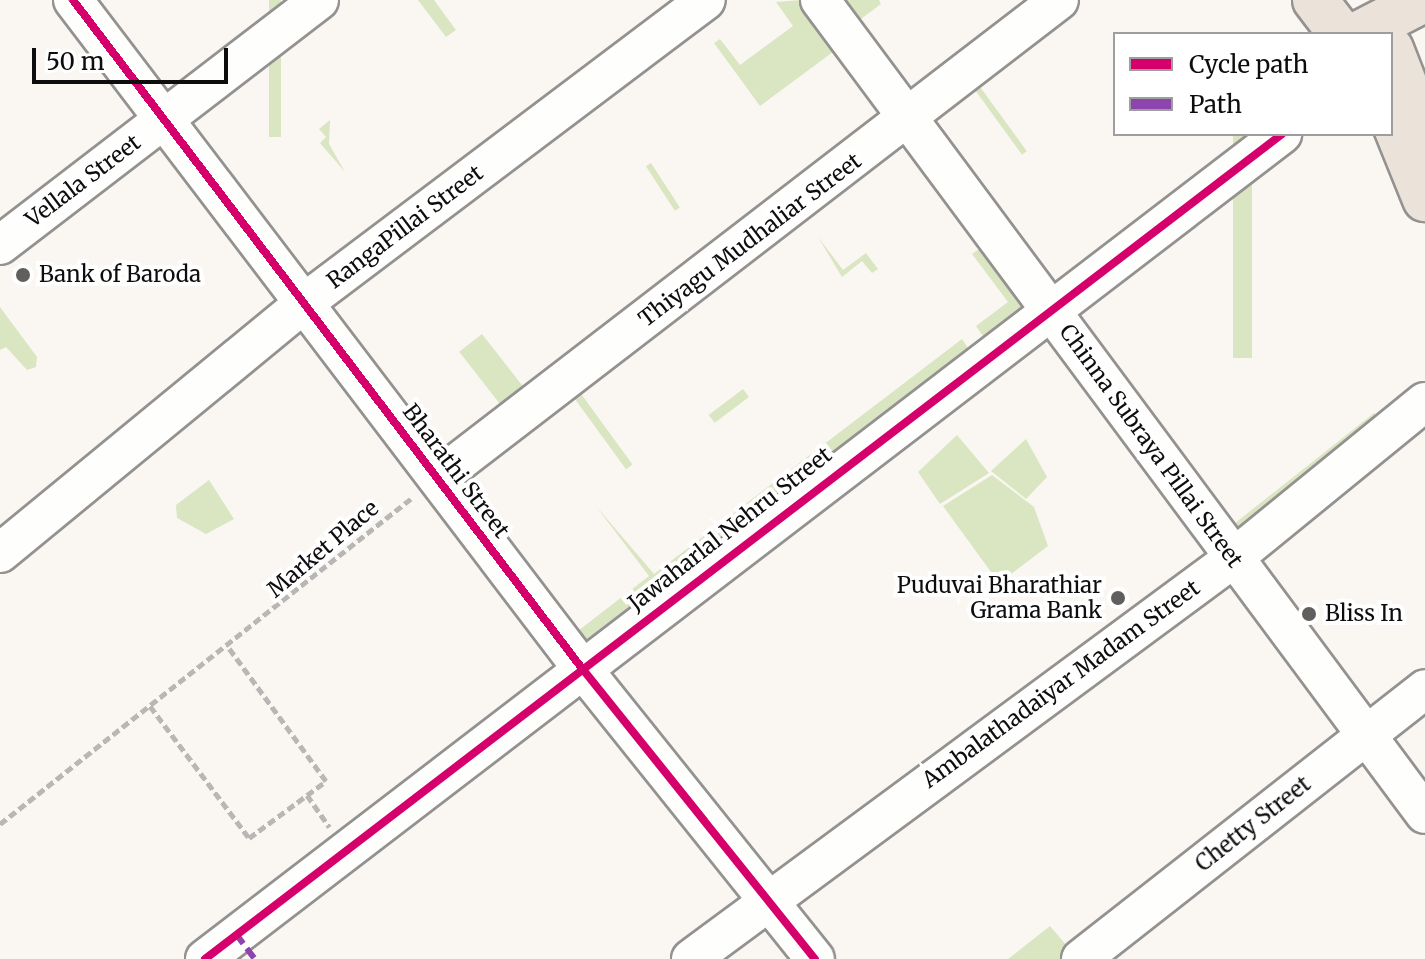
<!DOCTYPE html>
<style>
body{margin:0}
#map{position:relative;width:1425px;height:959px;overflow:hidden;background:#faf7f2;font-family:Merriweather,serif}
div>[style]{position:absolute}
.forest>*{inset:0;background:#dae5c2;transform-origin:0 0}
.path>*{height:5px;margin-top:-2.5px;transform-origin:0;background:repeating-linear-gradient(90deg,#b8b7b6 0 8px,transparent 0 12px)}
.roads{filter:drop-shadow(2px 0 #949290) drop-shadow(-2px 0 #949290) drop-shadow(0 2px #949290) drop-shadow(0 -2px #949290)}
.minor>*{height:38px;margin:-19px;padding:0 19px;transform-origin:19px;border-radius:19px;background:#fefefd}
.major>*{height:44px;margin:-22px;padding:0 22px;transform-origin:22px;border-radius:22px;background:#ebe3da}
.quiet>*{height:6px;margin-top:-3px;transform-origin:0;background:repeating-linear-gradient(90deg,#8e44ad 0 12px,transparent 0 18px)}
.cycleway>*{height:8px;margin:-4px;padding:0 4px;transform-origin:4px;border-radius:4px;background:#d6006c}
.dots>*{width:22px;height:22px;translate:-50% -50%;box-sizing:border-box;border:4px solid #fff;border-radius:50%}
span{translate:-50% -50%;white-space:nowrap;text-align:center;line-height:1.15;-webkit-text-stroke:8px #fff;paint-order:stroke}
.street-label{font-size:22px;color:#0d0d0d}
.poi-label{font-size:22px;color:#0d0d0d}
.left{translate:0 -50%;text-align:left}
.right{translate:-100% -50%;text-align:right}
.legend{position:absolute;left:1113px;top:32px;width:280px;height:104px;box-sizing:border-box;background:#fff;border:2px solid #9e9e9e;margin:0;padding:10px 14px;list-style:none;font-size:24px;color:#0d0d0d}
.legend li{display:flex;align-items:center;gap:16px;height:40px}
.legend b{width:40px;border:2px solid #9e9e9e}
.scale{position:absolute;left:32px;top:48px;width:196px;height:36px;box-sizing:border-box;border:4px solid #0d0d0d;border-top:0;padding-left:10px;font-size:24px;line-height:28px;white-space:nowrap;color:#0d0d0d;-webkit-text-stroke:6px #fff;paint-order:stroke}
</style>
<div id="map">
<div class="forest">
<div style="left:269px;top:0;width:12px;height:137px"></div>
<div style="clip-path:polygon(418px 0,434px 0,456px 30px,446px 37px)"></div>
<div style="clip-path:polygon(801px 0,837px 49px,760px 106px,714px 43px,720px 39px,740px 65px,793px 26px,776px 2px)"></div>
<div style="clip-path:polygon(837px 0,879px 0,881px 4px,854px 24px)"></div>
<div style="left:978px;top:84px;width:83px;height:6px;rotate:54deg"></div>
<div style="clip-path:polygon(330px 120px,329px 144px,345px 172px,320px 143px,326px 137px,319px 129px)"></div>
<div style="left:1233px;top:134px;width:19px;height:224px"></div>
<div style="left:651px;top:163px;width:53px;height:6px;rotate:57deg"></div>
<div style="clip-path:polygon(818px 237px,843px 270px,866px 253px,878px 269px,872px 273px,862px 261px,842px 277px)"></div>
<div style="clip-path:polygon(986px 244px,1030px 302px,983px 336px,976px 326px,1008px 302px,972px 254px)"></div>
<div style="clip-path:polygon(0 307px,37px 357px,36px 367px,27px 370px,6px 347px,0 350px)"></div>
<div style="left:482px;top:334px;width:71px;height:29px;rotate:52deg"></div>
<div style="clip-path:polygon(962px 339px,970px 351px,583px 645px,574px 634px,649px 576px,595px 505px,654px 574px)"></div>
<div style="left:743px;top:389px;width:10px;height:43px;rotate:53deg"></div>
<div style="left:579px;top:391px;width:91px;height:8px;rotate:54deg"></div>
<div style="clip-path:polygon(1374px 413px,1390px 424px,1233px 553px,1220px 535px)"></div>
<div style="clip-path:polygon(957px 435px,989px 473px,940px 504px,918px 472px)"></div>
<div style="clip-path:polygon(1026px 439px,1047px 477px,1026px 499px,991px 471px)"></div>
<div style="clip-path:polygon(992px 475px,1034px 507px,1048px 546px,999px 583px,943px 506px)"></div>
<div style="clip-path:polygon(209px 480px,234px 519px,206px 534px,177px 518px,176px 505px)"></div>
<div style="clip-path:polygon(1050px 926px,1078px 959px,1008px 959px)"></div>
</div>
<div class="path">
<div style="left:150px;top:706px;width:165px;rotate:53.1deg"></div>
<div style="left:249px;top:838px;width:96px;rotate:-36.5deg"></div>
<div style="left:326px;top:781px;width:165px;rotate:-126.1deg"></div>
<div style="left:307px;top:795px;width:39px;rotate:55deg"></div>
<div style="left:0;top:824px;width:527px;rotate:-38.37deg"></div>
</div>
<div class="roads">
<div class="minor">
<div style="left:73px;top:0;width:838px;rotate:52.71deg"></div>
<div style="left:581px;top:667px;width:374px;rotate:51.3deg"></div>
<div style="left:820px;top:0;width:1014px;rotate:53.38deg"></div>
<div style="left:0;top:245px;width:402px;rotate:-37.5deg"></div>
<div style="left:439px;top:477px;width:782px;rotate:-37.57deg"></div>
<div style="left:0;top:553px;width:394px;rotate:-39.4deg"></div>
<div style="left:304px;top:303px;width:503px;rotate:-37.01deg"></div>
<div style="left:205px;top:959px;width:1357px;rotate:-37.45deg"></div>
<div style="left:691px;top:959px;width:671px;rotate:-36.46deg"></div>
<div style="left:1231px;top:560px;width:250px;rotate:-39.2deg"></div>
<div style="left:1081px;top:959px;width:437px;rotate:-38.1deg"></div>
</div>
<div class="major">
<div style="left:1315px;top:0;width:43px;rotate:52.6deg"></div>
<div style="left:1358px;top:34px;width:74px;rotate:-27.3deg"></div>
<div style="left:1391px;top:49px;width:93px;rotate:68.7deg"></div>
<div style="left:1391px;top:115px;width:91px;rotate:68deg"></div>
</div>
</div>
<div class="quiet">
<div style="left:236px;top:934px;width:31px;rotate:53deg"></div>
</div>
<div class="cycleway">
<div style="left:73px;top:0;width:838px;rotate:52.71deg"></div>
<div style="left:581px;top:667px;width:374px;rotate:51.3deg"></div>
<div style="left:205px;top:959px;width:1357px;rotate:-37.45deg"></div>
</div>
<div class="dots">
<div style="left:23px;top:275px;background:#605f5d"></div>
<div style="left:1118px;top:598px;background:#605f5d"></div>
<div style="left:1309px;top:614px;background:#605f5d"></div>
</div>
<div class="street-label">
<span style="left:83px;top:181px;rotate:-37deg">Vellala Street</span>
<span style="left:405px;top:227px;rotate:-37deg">RangaPillai Street</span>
<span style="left:750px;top:240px;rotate:-37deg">Thiyagu Mudhaliar Street</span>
<span style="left:1151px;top:446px;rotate:54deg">Chinna Subraya Pillai Street</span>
<span style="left:456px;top:471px;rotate:53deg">Bharathi Street</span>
<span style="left:730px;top:529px;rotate:-38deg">Jawaharlal Nehru Street</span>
<span style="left:323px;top:549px;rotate:-40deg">Market Place</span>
<span style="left:1061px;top:684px;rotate:-36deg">Ambalathadaiyar Madam Street</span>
<span style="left:1253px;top:824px;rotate:-38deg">Chetty Street</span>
</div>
<div class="poi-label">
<span class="left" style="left:39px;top:275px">Bank of Baroda</span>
<span class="right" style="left:1102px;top:598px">Puduvai Bharathiar<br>Grama Bank</span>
<span class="left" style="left:1325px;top:614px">Bliss In</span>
</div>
<ul class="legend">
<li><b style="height:10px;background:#d6006c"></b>Cycle path</li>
<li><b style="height:10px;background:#8e44ad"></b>Path</li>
</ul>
<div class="scale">50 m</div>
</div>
